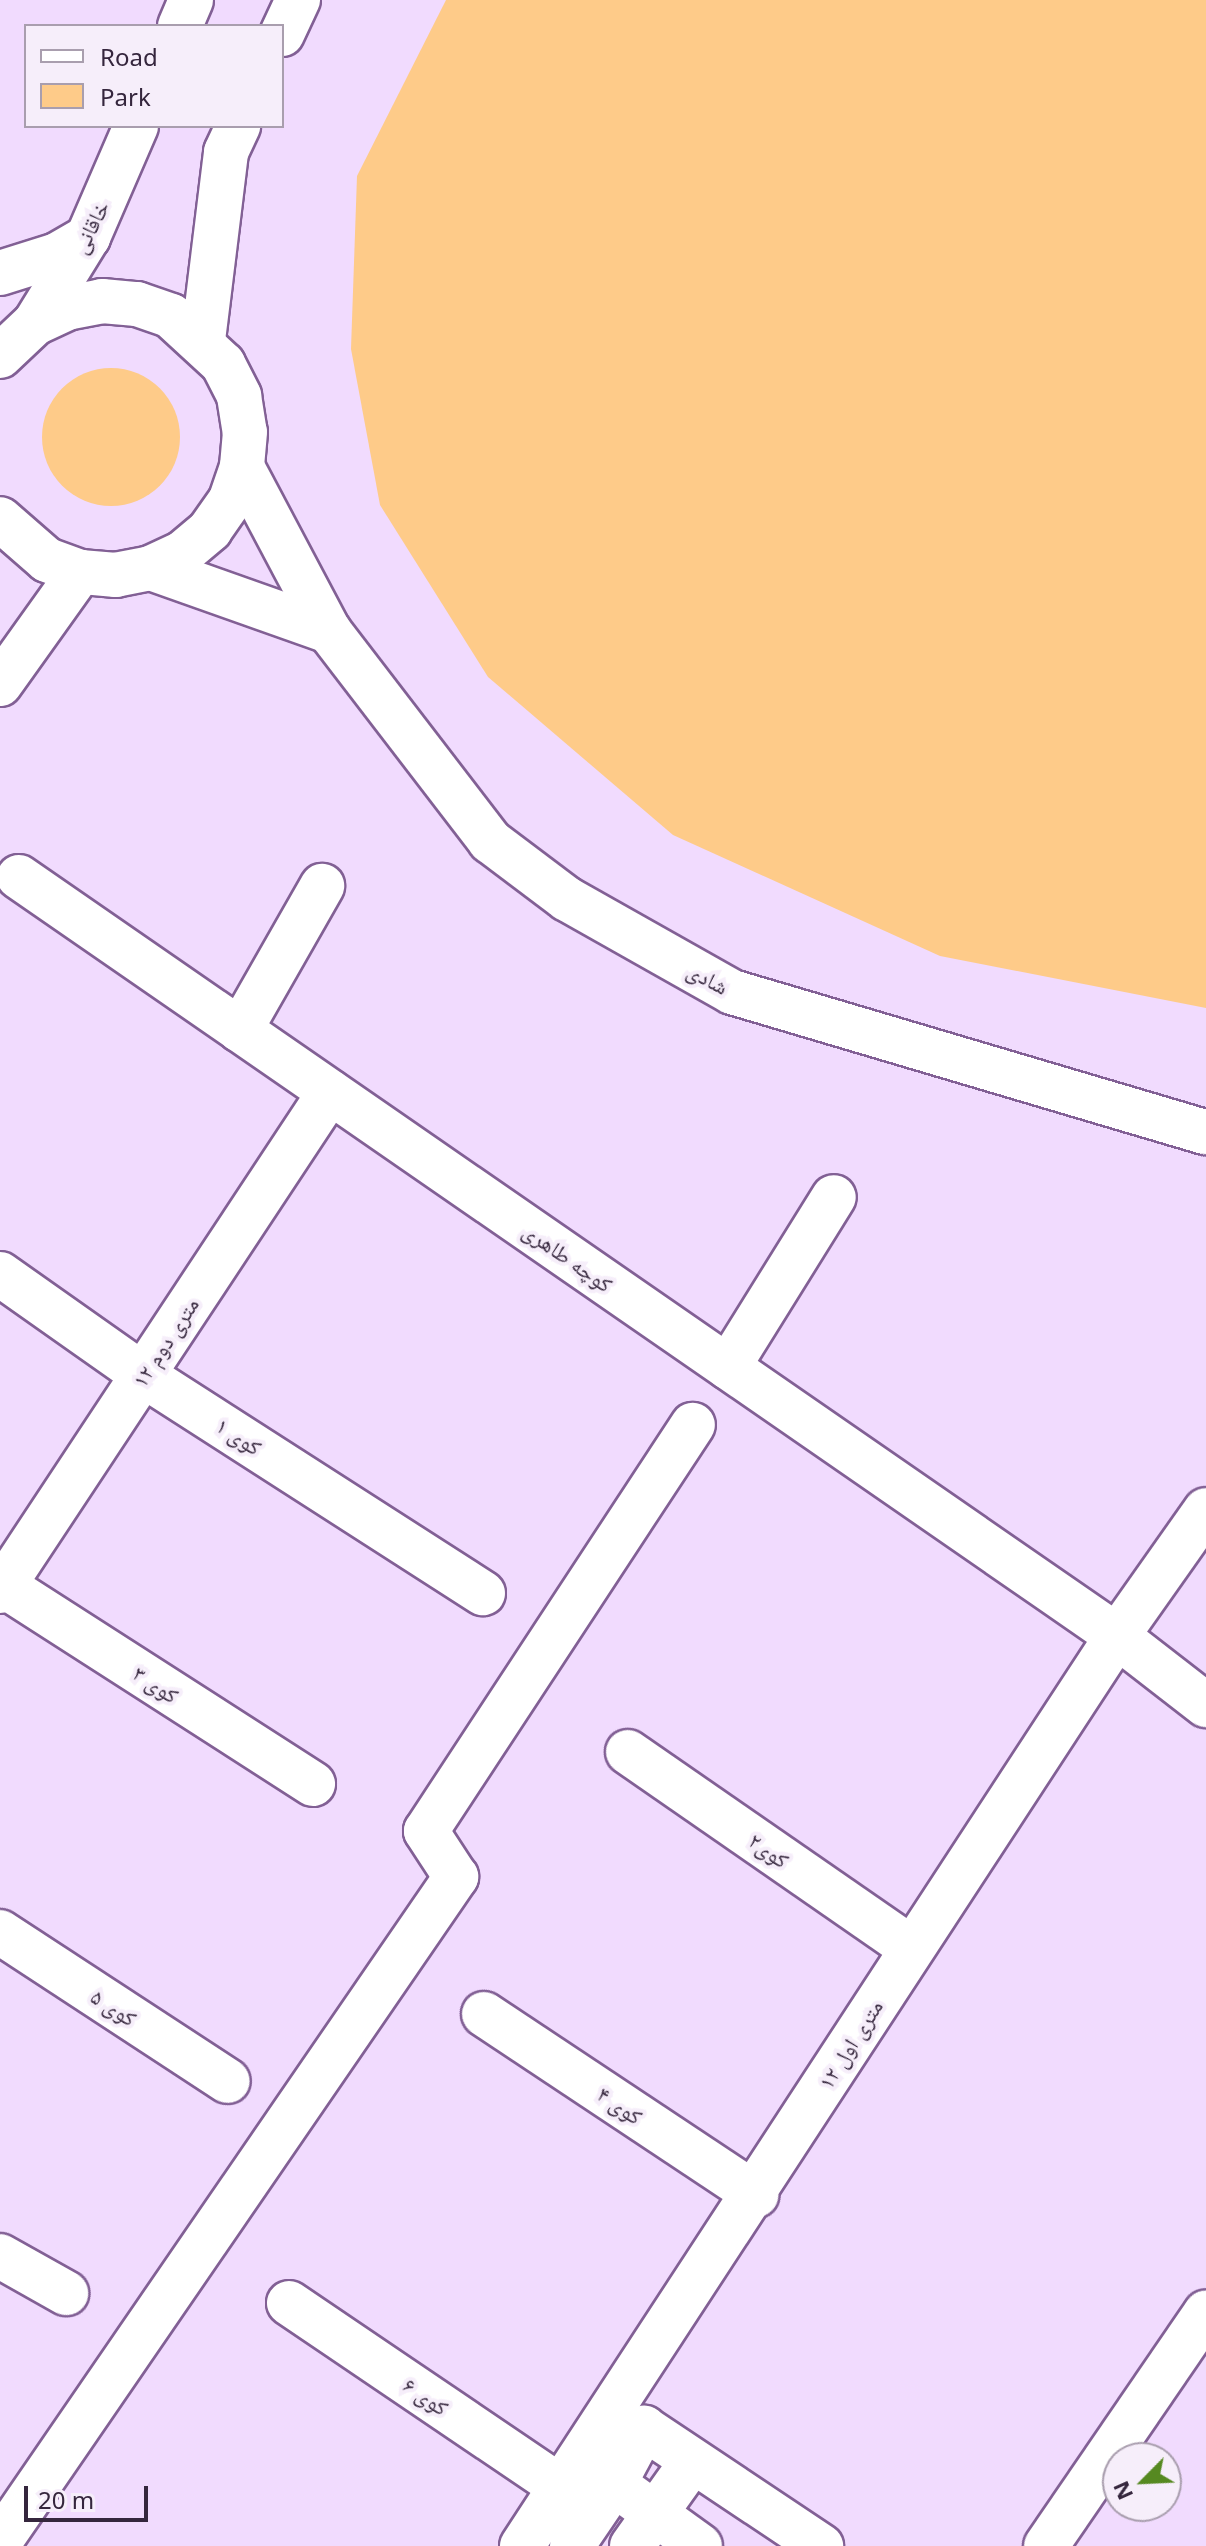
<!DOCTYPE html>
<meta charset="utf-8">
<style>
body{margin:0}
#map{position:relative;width:1206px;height:2546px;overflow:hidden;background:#f1dbfe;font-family:"Noto Sans","Noto Naskh Arabic",sans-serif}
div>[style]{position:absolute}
.green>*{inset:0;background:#fecb89}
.round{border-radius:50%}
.roads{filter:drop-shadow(2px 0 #826095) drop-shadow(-2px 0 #826095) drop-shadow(0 2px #826095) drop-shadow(0 -2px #826095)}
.street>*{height:44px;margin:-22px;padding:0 22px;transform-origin:22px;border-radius:22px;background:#fff}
.secondary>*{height:44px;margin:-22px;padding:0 22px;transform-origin:22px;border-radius:22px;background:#fff}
span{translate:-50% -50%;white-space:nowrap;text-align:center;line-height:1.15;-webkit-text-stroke:8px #f6eefa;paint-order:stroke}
.street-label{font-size:22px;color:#35263d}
.legend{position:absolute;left:24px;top:24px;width:260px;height:104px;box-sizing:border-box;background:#f6eefa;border:2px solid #a99eae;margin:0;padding:10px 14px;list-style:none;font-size:24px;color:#35263d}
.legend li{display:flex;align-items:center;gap:16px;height:40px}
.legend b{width:40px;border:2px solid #a99eae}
.north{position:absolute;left:1102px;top:2442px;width:80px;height:80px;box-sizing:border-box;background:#f6eefa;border:2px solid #a99eae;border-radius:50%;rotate:246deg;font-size:22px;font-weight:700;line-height:32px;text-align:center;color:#35263d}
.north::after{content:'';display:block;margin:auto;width:28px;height:36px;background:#568921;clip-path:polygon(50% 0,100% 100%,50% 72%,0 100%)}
.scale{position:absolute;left:24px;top:2486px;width:124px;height:36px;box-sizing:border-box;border:4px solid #35263d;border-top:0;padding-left:10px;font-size:24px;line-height:28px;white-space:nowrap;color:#35263d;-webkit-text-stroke:6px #f6eefa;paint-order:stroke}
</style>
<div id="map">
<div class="green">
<div style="clip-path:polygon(446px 0,1206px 0,1206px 1008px,940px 956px,673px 835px,488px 677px,380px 505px,351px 349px,357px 176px)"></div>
<div class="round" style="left:42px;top:368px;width:138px;height:138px"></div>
</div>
<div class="roads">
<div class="street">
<div style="left:19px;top:877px;width:1335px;rotate:34.65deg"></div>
<div style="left:1117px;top:1636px;width:113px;rotate:37.8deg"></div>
<div style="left:240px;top:1030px;width:166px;rotate:-60.3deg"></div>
<div style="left:0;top:1274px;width:175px;rotate:35.2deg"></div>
<div style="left:143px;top:1375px;width:404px;rotate:32.7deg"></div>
<div style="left:728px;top:1367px;width:200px;rotate:-58.1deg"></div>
<div style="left:0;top:1583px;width:372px;rotate:32.7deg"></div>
<div style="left:0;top:1591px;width:598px;rotate:-56.52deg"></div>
<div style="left:628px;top:1752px;width:344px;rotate:34.7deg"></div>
<div style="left:0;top:1932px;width:272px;rotate:33.2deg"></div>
<div style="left:484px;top:2014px;width:327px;rotate:33.6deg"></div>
<div style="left:0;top:2256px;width:76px;rotate:29.3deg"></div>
<div style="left:289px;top:2303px;width:332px;rotate:34.1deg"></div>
<div style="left:614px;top:2484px;width:106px;rotate:35.8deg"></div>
<div style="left:0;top:2541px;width:806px;rotate:-55.52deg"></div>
<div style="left:456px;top:1877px;width:55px;rotate:-123.1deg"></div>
<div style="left:426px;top:1831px;width:486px;rotate:-56.7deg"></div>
<div style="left:522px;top:2546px;width:1087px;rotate:-56.82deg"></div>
<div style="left:1117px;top:1636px;width:154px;rotate:-54.8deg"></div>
<div style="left:572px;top:2546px;width:75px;rotate:-55.9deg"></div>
<div style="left:614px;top:2484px;width:64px;rotate:-61.8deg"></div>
<div style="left:644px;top:2428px;width:213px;rotate:33.7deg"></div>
<div style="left:632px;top:2546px;width:103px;rotate:-54.5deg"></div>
</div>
<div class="secondary">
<div style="left:180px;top:26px;width:28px;rotate:-67deg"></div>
<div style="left:282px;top:34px;width:38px;rotate:-65deg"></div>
<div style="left:0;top:273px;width:60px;rotate:-17.5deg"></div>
<div style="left:57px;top:255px;width:36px;rotate:-30deg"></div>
<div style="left:35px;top:323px;width:101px;rotate:-58.4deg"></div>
<div style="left:88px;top:237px;width:121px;rotate:-66.6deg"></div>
<div style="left:203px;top:340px;width:189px;rotate:-83deg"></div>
<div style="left:226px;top:152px;width:29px;rotate:-65deg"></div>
<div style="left:0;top:356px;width:48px;rotate:-43.3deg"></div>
<div style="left:35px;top:323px;width:35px;rotate:-25deg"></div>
<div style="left:67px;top:308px;width:36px;rotate:-11deg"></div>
<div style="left:102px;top:301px;width:35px;rotate:5deg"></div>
<div style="left:137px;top:304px;width:36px;rotate:19deg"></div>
<div style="left:171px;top:316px;width:71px;rotate:42.7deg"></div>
<div style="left:223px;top:364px;width:36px;rotate:63deg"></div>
<div style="left:239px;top:396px;width:36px;rotate:81deg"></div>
<div style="left:245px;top:432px;width:35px;rotate:95deg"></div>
<div style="left:242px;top:467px;width:36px;rotate:109deg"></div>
<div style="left:230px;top:501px;width:35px;rotate:125deg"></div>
<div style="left:210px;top:530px;width:35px;rotate:140deg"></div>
<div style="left:183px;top:553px;width:35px;rotate:155deg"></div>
<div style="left:151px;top:568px;width:36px;rotate:169deg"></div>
<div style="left:116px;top:575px;width:36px;rotate:-175deg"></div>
<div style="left:80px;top:572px;width:35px;rotate:-160deg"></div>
<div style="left:47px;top:560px;width:62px;rotate:-138.9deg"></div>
<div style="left:242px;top:467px;width:186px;rotate:62.1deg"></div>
<div style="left:329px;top:631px;width:265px;rotate:52.5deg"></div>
<div style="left:490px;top:841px;width:96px;rotate:37deg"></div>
<div style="left:567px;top:899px;width:189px;rotate:29.4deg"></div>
<div style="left:732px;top:992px;width:494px;rotate:16.5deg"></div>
<div style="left:151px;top:568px;width:189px;rotate:19.5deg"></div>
<div style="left:0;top:684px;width:138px;rotate:-54.5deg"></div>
<div style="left:1046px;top:2546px;width:283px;rotate:-55.6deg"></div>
</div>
</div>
<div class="street-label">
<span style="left:90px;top:227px;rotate:-63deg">خاقانی</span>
<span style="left:708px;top:978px;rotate:28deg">شادی</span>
<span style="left:568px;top:1257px;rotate:35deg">کوچه طاهری</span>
<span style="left:165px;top:1342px;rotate:-57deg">۱۲ متری دوم</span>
<span style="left:239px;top:1436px;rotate:33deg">کوی ۱</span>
<span style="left:156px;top:1684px;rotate:33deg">کوی ۳</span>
<span style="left:769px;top:1850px;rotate:35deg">کوی۲</span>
<span style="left:114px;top:2007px;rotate:33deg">کوی ۵</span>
<span style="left:850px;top:2044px;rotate:-58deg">۱۲ متری اول</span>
<span style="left:620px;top:2105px;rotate:34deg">کوی ۴</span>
<span style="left:426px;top:2396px;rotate:34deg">کوی ۶</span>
</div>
<ul class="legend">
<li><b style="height:10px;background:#fff"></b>Road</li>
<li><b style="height:22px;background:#fecb89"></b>Park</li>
</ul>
<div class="north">N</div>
<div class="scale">20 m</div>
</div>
